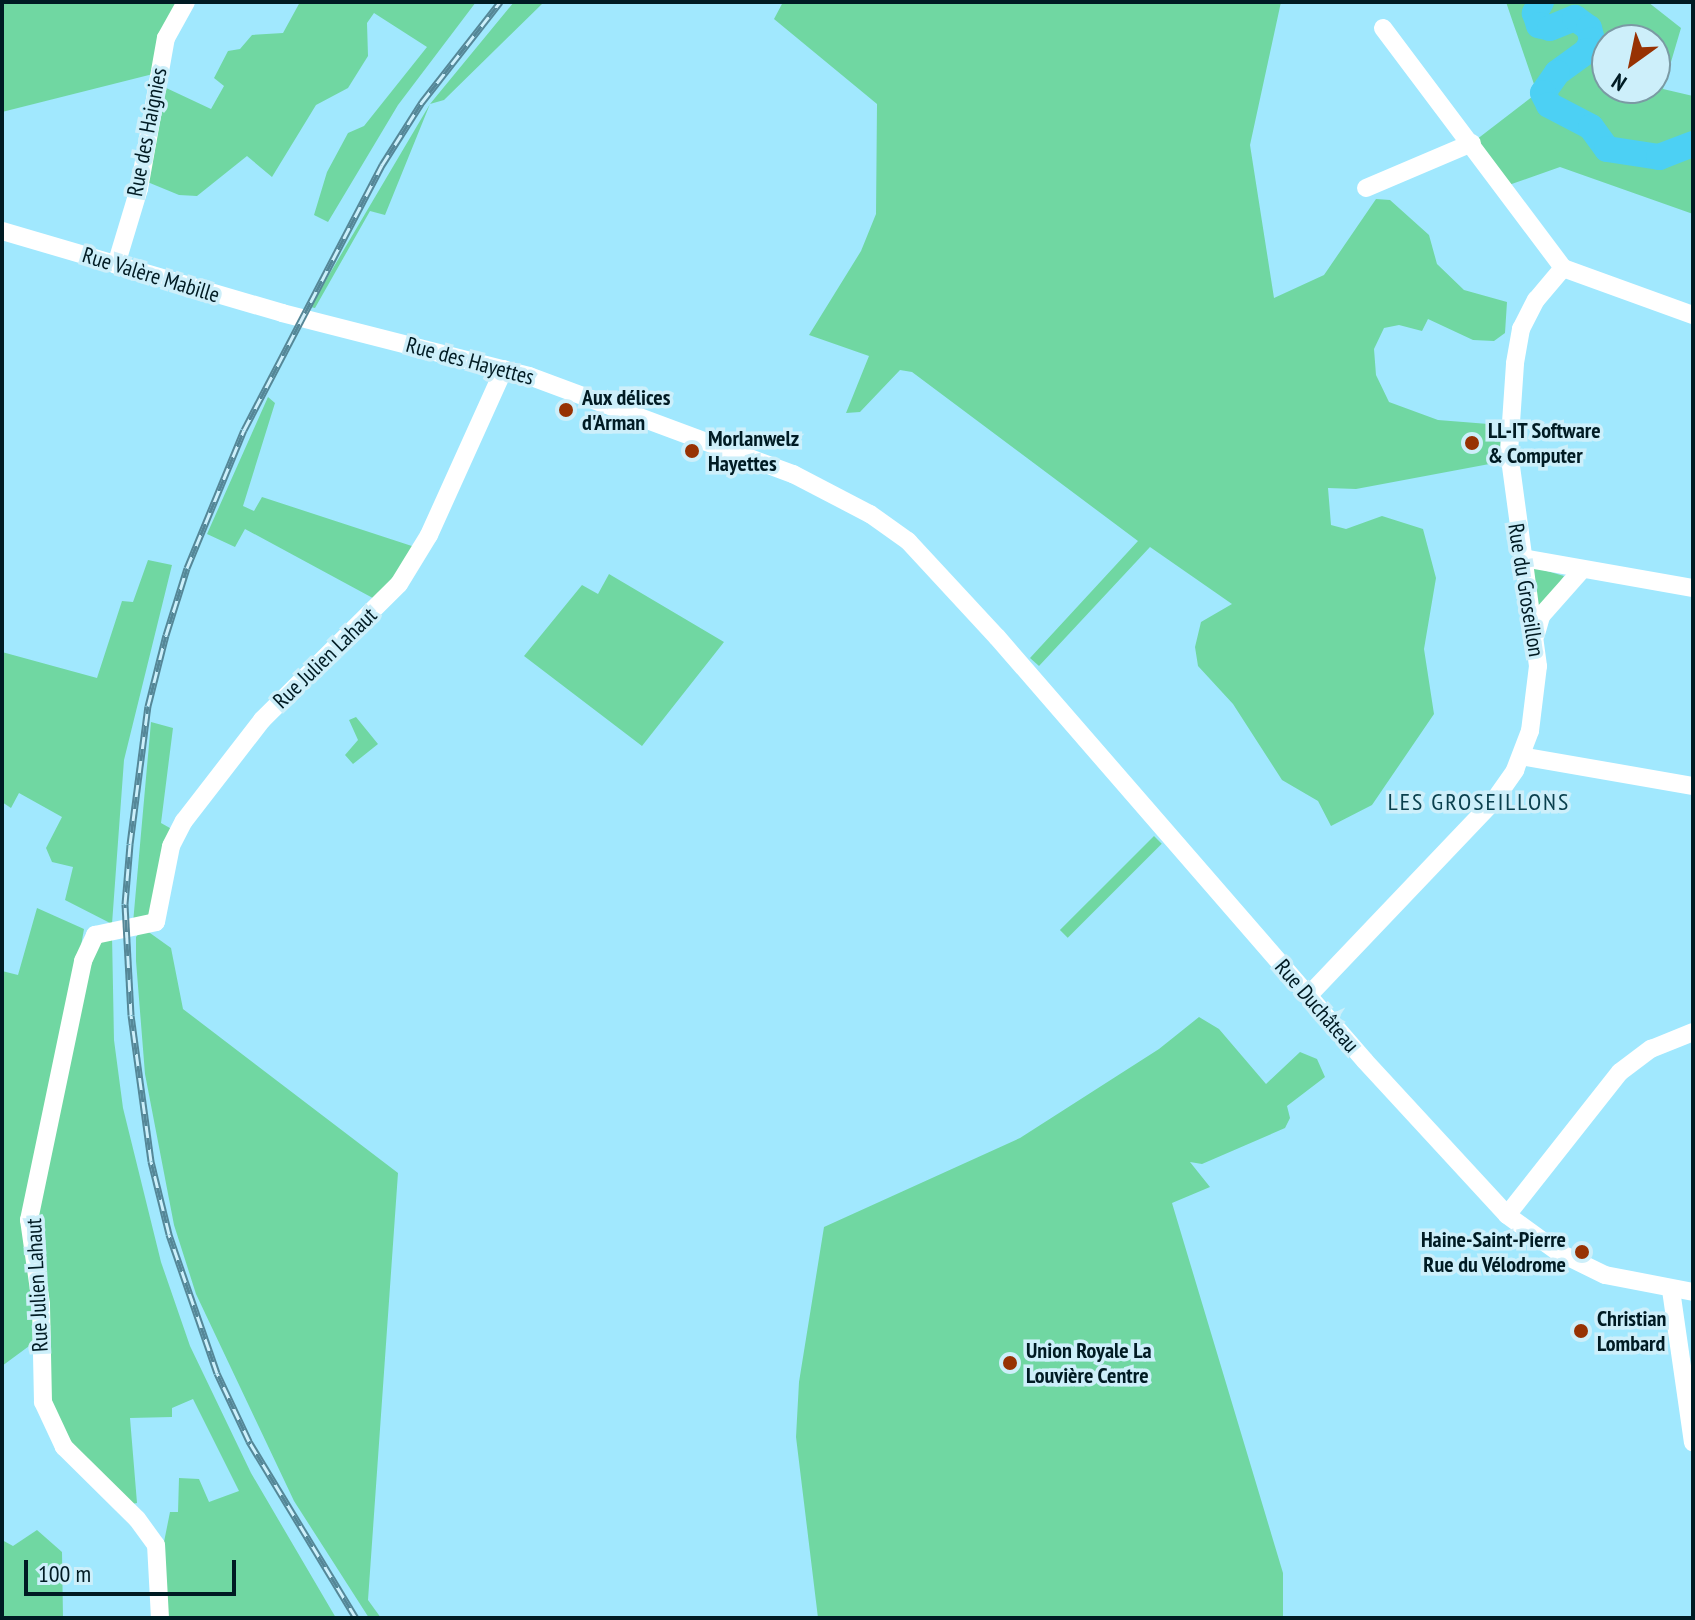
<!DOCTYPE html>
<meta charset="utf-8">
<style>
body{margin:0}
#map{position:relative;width:1695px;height:1620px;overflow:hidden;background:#a1e8fe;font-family:"PT Sans Narrow",sans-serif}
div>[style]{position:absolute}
.green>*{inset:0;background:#70d7a2;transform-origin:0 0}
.river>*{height:26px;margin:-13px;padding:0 13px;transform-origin:13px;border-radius:13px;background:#4cd0f4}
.minor>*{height:18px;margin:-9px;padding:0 9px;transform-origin:9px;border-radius:9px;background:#fff}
.rail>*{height:7px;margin-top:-3.5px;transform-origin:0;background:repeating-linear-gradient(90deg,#cdeffa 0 12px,#558797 0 24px);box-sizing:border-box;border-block:2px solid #558797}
.dots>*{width:22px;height:22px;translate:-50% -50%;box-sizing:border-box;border:4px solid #cdeffa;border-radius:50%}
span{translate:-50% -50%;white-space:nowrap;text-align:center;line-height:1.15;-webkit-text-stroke:7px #cdeffa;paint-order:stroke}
.street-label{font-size:22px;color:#001b23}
.poi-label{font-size:22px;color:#001b23;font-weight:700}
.left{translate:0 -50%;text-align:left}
.right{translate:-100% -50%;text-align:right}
.neighbourhood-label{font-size:24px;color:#0a404e;letter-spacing:2px}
.frame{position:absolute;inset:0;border:4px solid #001b23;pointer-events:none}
.north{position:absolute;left:1591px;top:24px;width:80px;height:80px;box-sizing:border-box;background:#cdeffa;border:2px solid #7b9aa4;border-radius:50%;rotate:213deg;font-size:22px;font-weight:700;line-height:32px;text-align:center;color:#001b23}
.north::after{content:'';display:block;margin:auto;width:28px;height:36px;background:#973203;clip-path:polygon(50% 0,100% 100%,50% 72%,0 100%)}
.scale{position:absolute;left:24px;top:1560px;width:212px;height:36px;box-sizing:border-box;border:4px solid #001b23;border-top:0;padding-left:10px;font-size:24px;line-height:28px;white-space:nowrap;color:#001b23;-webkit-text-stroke:6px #cdeffa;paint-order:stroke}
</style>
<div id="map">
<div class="green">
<div style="clip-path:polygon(2px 2px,186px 2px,153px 74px,2px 112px)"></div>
<div style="clip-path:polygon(300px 2px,476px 2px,398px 105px,328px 222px,314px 215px,327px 172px,348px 133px,364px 126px,427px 47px,374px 13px,367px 23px,368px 56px,348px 88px,316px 105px,272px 177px,247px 156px,197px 196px,179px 195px,145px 181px,162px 86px,211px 109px,224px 86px,214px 78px,228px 51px,240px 49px,252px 35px,283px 33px)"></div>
<div style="clip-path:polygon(514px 2px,544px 2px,444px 100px,430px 104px,385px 215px,370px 211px,315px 308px,310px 307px,430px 104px)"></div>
<div style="clip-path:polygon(783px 2px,1281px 2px,1250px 145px,1274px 298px,1324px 275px,1376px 199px,1390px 200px,1429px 235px,1437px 264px,1464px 290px,1507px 302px,1505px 333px,1494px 341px,1473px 340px,1428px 319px,1422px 331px,1399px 325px,1384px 328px,1374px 349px,1376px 375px,1389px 402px,1438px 420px,1501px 425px,1500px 462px,1356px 489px,1328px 488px,1331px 525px,1346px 529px,1382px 516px,1423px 529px,1436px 578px,1424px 649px,1434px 714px,1372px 805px,1331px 826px,1318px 801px,1282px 780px,1233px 704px,1198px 666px,1195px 647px,1201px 622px,1232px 604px,1150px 547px,1039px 666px,1030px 658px,1138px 541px,912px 372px,900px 370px,860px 412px,846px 413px,869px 356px,809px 335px,861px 251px,876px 214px,877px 104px,774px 19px)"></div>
<div style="clip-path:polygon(evenodd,1506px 2px,1648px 2px,1681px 28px,1663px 89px,1693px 96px,1693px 214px,1560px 167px,1503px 187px,1472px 143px,1537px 93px,1506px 2px,1607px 40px,1655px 40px,1655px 88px,1607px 88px,1607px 40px)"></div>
<div style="clip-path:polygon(268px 397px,275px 403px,243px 506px,254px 511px,262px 497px,421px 549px,382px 603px,245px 529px,235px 547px,207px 534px)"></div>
<div style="clip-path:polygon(148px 560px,172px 565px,124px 760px,112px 924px,65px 900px,73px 867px,52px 862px,46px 848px,62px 817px,19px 793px,11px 808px,2px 802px,2px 652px,97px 678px,122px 601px,133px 602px)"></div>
<div style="clip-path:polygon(1533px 567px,1564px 576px,1539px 614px)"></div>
<div style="clip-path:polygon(609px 574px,724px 642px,642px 746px,524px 656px,582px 585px,598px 594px)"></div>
<div style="clip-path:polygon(356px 717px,378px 744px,353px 764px,345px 755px,358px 740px,349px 720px)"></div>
<div style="clip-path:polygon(151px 722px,173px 728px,161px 823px,177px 832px,155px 916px,133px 923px)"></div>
<div style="left:1154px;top:836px;width:11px;height:133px;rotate:45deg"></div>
<div style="clip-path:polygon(37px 908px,84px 929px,81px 946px,112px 935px,114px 1040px,123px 1108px,161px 1262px,190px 1346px,251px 1473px,336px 1618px,160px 1616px,164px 1542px,170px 1512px,178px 1512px,179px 1478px,199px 1479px,209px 1502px,239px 1491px,193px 1399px,172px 1408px,172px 1417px,130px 1418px,137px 1503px,132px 1504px,56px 1437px,40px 1338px,2px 1366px,2px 971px,18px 975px)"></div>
<div style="clip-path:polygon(143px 928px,171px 948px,183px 1009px,398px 1173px,368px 1600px,381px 1618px,369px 1618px,294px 1501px,196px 1294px,174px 1225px,145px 1074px,136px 961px,136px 937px)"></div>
<div style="clip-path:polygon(1199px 1017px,1219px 1029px,1266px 1084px,1300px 1052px,1317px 1059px,1325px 1077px,1287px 1106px,1290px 1118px,1285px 1128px,1202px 1164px,1190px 1162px,1210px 1187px,1172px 1203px,1283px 1573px,1283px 1618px,818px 1618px,796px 1437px,799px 1382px,824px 1227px,1020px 1138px,1159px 1049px)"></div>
<div style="clip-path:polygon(37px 1530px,62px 1552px,63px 1618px,2px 1618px,2px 1540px,13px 1546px)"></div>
</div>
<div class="river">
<div style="left:1541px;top:2px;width:13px;rotate:119deg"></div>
<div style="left:1535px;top:13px;width:13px;rotate:72deg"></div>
<div style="left:1539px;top:25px;width:11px;rotate:15deg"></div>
<div style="left:1550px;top:28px;width:27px;rotate:-22deg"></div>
<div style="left:1575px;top:18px;width:17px;rotate:36deg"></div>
<div style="left:1589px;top:28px;width:12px;rotate:76deg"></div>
<div style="left:1592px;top:40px;width:12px;rotate:114deg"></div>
<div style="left:1587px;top:51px;width:37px;rotate:144deg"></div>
<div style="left:1557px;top:73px;width:24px;rotate:125deg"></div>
<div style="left:1543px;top:93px;width:13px;rotate:63deg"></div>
<div style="left:1549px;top:105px;width:47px;rotate:27.6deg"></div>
<div style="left:1591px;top:127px;width:27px;rotate:54deg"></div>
<div style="left:1607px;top:149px;width:53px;rotate:8.7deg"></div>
<div style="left:1659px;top:157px;width:36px;rotate:-21deg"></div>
</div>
<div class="minor">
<div style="left:1383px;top:28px;width:300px;rotate:53.1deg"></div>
<div style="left:1366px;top:188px;width:115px;rotate:-23deg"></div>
<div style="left:2px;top:231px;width:292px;rotate:16.3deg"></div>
<div style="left:282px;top:313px;width:255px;rotate:14.3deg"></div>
<div style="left:529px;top:376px;width:282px;rotate:20.4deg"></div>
<div style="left:793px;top:474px;width:87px;rotate:27.5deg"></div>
<div style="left:870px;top:514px;width:47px;rotate:35.4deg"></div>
<div style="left:908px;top:541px;width:131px;rotate:47.2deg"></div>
<div style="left:997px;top:637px;width:561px;rotate:49.04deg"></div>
<div style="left:1365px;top:1061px;width:209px;rotate:47.3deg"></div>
<div style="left:1507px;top:1215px;width:63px;rotate:36deg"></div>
<div style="left:1558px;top:1252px;width:52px;rotate:26.1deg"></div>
<div style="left:1605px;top:1275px;width:90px;rotate:10.9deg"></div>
<div style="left:116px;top:265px;width:79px;rotate:-73.2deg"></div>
<div style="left:139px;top:189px;width:153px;rotate:-79.9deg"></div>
<div style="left:166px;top:38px;width:41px;rotate:-60.9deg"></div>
<div style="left:1563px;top:268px;width:138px;rotate:19.9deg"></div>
<div style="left:1523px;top:558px;width:173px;rotate:10deg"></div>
<div style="left:1536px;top:634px;width:19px;rotate:-74deg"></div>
<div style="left:1541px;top:616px;width:60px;rotate:-48.4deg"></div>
<div style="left:1521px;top:756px;width:175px;rotate:9.9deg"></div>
<div style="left:1308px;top:996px;width:268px;rotate:-46.4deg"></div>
<div style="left:1493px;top:802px;width:39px;rotate:-55deg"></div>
<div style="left:1515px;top:770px;width:42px;rotate:-69deg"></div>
<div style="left:1530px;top:731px;width:65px;rotate:-83deg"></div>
<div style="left:1538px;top:666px;width:216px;rotate:-97.7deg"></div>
<div style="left:1509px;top:452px;width:89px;rotate:-86.1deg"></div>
<div style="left:1515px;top:363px;width:35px;rotate:-80deg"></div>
<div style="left:1521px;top:329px;width:33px;rotate:-63deg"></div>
<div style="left:1536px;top:300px;width:42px;rotate:-49.8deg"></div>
<div style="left:1507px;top:1215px;width:182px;rotate:-51.7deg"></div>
<div style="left:1620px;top:1072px;width:39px;rotate:-37deg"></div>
<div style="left:1651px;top:1049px;width:45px;rotate:-22deg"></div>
<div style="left:1671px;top:1290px;width:154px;rotate:81.8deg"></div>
<div style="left:160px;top:1618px;width:73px;rotate:-93.1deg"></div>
<div style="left:156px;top:1545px;width:32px;rotate:-126deg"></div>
<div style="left:137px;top:1519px;width:103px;rotate:-135.4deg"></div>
<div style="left:64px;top:1447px;width:50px;rotate:-115deg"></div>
<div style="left:43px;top:1402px;width:98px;rotate:-91.2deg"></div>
<div style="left:41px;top:1304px;width:85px;rotate:-98.1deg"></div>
<div style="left:29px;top:1220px;width:265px;rotate:-78.2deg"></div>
<div style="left:83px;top:961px;width:29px;rotate:-65deg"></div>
<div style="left:95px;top:935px;width:62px;rotate:-12deg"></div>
<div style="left:156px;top:922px;width:77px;rotate:-78.8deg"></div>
<div style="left:171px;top:846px;width:28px;rotate:-63deg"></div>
<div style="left:184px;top:821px;width:128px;rotate:-52.3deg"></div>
<div style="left:262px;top:720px;width:193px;rotate:-44.8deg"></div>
<div style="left:399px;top:584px;width:57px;rotate:-58.5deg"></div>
<div style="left:429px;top:535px;width:182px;rotate:-65.7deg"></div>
</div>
<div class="rail">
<div style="left:356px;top:1618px;width:207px;rotate:-121.2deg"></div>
<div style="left:249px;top:1441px;width:75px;rotate:-115.2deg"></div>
<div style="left:217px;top:1373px;width:147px;rotate:-109.1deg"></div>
<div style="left:169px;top:1234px;width:75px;rotate:-103.9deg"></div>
<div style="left:151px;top:1161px;width:147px;rotate:-97.8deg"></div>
<div style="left:131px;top:1015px;width:111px;rotate:-93.1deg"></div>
<div style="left:125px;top:904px;width:60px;rotate:-85.2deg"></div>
<div style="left:130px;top:844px;width:139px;rotate:-82.6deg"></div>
<div style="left:148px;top:706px;width:73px;rotate:-75.8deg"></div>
<div style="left:166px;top:635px;width:70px;rotate:-72.6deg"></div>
<div style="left:187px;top:568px;width:149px;rotate:-67.6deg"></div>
<div style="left:244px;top:430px;width:299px;rotate:-62.5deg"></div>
<div style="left:382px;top:165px;width:75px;rotate:-57.6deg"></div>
<div style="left:422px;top:102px;width:127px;rotate:-52deg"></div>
</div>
<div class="dots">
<div style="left:566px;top:410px;background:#973203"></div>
<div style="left:1472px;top:443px;background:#973203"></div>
<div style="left:692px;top:451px;background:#973203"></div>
<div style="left:1582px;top:1252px;background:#973203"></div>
<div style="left:1581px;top:1331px;background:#973203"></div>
<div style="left:1010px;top:1363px;background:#973203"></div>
</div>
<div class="street-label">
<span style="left:147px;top:132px;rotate:-79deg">Rue des Haignies</span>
<span style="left:151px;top:275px;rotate:17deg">Rue Valère Mabille</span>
<span style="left:470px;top:361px;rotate:15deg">Rue des Hayettes</span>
<span style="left:1526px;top:590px;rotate:81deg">Rue du Groseillon</span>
<span style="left:325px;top:658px;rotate:-44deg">Rue Julien Lahaut</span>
<span style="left:1317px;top:1006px;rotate:49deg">Rue Duchâteau</span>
<span style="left:37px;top:1285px;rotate:-93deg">Rue Julien Lahaut</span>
</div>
<div class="poi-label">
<span class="left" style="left:582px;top:410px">Aux délices<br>d'Arman</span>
<span class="left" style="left:1488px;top:443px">LL-IT Software<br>&amp; Computer</span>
<span class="left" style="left:708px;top:451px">Morlanwelz<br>Hayettes</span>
<span class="right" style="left:1566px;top:1252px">Haine-Saint-Pierre<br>Rue du Vélodrome</span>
<span class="left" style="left:1597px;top:1331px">Christian<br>Lombard</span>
<span class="left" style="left:1026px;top:1363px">Union Royale La<br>Louvière Centre</span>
</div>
<div class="neighbourhood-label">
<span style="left:1479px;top:802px">LES GROSEILLONS</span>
</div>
<div class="frame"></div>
<div class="north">N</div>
<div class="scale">100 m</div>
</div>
